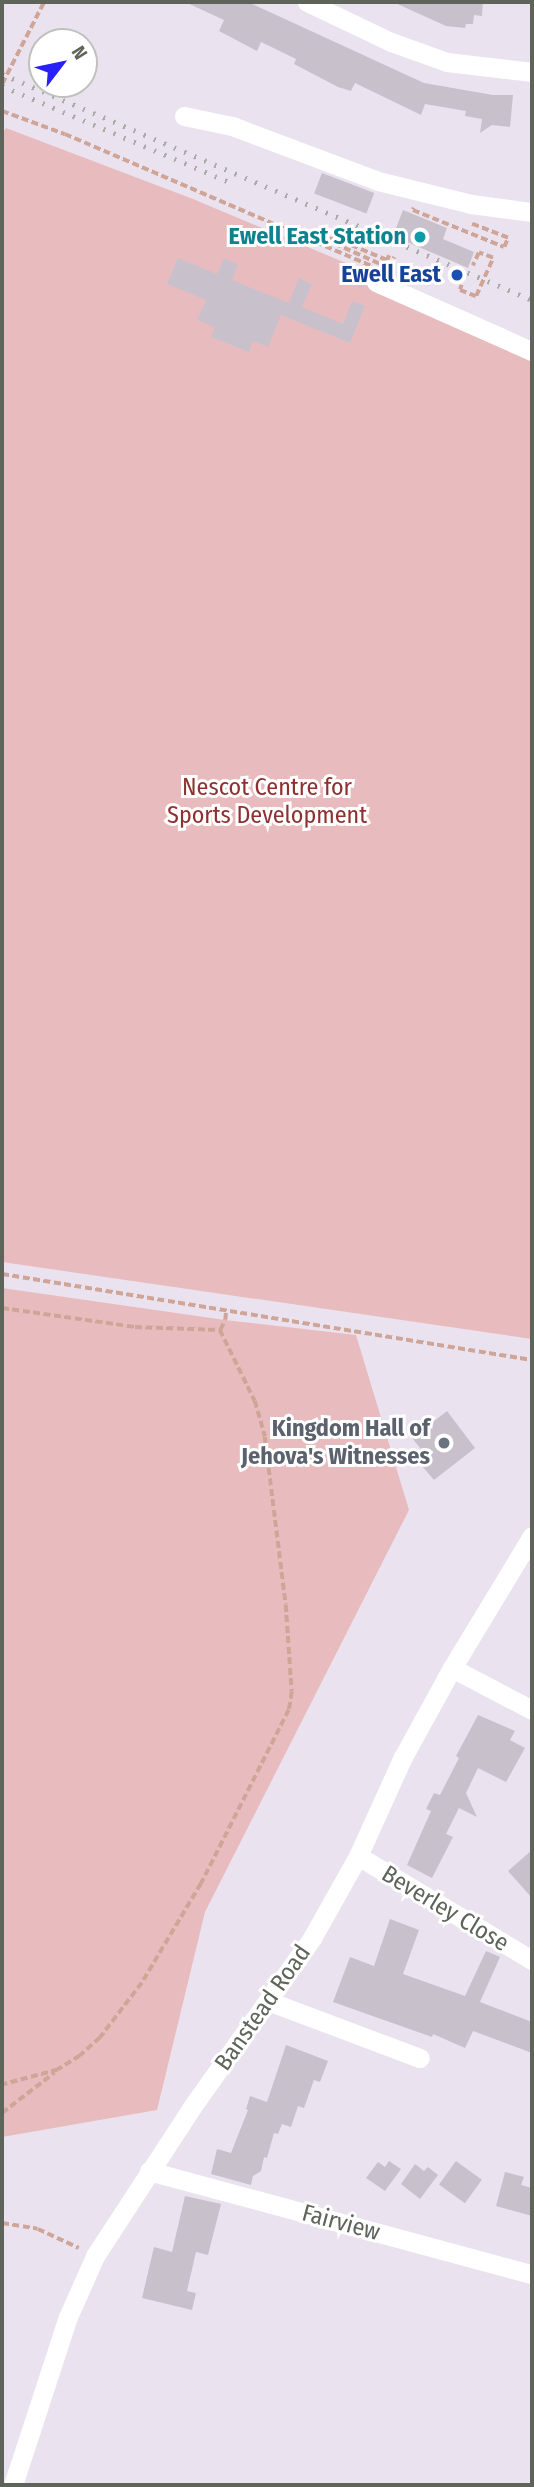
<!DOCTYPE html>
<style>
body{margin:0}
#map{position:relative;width:534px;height:2487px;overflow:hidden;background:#ebe2ef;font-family:"Fira Sans Condensed",sans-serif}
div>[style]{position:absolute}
.green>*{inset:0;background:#e8bcbe}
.building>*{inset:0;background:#c8c1cc;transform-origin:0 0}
.path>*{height:3.5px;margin-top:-1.75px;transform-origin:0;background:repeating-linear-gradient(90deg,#cfa597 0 7px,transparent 0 10.5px)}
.minor>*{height:19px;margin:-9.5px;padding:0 9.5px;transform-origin:9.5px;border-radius:9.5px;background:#fff}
.rail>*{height:5px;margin-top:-2.5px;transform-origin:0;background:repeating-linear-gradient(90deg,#aaaca9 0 2px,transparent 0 11px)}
.dots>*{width:19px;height:19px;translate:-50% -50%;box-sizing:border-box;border:4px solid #fff;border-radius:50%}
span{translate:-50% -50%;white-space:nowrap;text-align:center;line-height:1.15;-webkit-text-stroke:6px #fff;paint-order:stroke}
.culture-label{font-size:24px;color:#0d838f;font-weight:700}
.right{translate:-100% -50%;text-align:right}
.transit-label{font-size:24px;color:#164399;font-weight:700}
.park-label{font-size:24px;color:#8e3030}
.worship-label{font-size:24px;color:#5b616d;font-weight:700}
.street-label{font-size:24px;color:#5f645a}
.frame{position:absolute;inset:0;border:4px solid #5f645a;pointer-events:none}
.north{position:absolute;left:28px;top:28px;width:70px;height:70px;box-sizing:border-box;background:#fff;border:2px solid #bfc1bd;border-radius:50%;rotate:58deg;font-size:19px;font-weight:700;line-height:28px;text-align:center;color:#5f645a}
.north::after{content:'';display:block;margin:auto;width:24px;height:32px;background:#2820f7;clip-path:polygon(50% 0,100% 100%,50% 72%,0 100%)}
</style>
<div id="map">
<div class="green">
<div style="clip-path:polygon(6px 128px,193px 199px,532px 341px,532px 1339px,2px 1262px,2px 134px)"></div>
<div style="clip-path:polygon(2px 1288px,225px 1320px,356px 1335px,409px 1510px,205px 1912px,157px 2110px,2px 2137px)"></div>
</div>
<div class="building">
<div style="clip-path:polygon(185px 2px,248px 2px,424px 83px,493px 95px,513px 95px,510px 127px,492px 125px,480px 133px,482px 119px,465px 116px,466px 111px,425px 104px,421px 115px,355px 83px,351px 91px,338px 87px,294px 64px,296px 59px,261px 42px,257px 51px,219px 31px,224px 20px)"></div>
<div style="clip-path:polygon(393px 2px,483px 2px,482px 16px,474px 15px,473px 24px,466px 24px,465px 28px,446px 26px)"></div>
<div style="left:322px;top:173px;width:56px;height:22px;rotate:21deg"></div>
<div style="clip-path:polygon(403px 210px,447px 228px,443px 239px,474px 252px,468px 268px,393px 236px)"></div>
<div style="clip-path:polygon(178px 258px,217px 274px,224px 258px,238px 265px,232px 280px,289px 303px,299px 278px,312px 284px,302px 307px,343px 324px,352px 301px,365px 306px,350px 343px,281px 315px,268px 347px,253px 341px,249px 352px,211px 337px,215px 327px,197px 320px,206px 300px,167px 284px)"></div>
<div style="clip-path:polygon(447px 1411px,475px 1448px,434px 1480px,422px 1466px,430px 1460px,412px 1438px)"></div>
<div style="clip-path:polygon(478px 1715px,515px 1731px,510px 1740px,525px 1748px,506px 1782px,478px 1768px,466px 1793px,477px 1817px,459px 1808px,446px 1834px,453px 1837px,432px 1878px,407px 1865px,431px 1811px,426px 1809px,434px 1793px,440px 1795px,459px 1758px,456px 1756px)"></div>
<div style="clip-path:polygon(532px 1850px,532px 1898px,508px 1871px)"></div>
<div style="clip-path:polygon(390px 1919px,419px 1930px,403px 1974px,465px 1996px,486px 1951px,500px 1957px,480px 2002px,532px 2022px,532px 2053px,473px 2031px,465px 2048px,433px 2034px,432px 2037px,333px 2002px,350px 1957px,374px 1966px)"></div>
<div style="clip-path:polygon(286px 2045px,328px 2061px,320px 2082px,314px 2080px,304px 2108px,298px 2106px,291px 2127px,282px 2124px,278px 2134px,274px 2133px,267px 2158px,264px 2157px,261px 2171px,253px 2176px,251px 2185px,211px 2174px,217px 2149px,231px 2153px,248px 2110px,246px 2109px,250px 2096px,267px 2102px)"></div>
<div style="clip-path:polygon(389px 2161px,401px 2169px,385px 2191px,366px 2178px,378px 2162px,385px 2167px)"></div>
<div style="left:456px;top:2161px;width:32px;height:29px;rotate:36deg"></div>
<div style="clip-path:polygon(415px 2164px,424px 2171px,428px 2167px,438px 2175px,420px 2199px,401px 2184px)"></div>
<div style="clip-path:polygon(505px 2172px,524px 2177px,521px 2185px,532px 2188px,532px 2216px,496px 2206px)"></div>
<div style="clip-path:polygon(185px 2196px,221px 2204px,208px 2255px,196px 2252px,187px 2291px,196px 2293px,192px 2310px,142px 2298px,154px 2247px,172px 2252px)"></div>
</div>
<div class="path">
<div style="left:2px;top:84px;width:92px;rotate:-62.9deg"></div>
<div style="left:2px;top:111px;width:67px;rotate:20.1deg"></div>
<div style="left:65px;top:134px;width:333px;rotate:23.3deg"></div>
<div style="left:414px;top:208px;width:2px;rotate:117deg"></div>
<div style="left:413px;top:210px;width:98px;rotate:22.1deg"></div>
<div style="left:504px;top:247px;width:10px;rotate:-66deg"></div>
<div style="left:508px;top:238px;width:40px;rotate:-159deg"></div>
<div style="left:379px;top:264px;width:54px;rotate:-155.8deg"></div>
<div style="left:330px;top:242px;width:5px;rotate:-68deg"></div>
<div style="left:332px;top:237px;width:60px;rotate:22.7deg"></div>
<div style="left:387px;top:260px;width:5px;rotate:-68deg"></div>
<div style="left:389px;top:268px;width:12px;rotate:-66deg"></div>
<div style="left:462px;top:285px;width:5px;rotate:112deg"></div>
<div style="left:460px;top:290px;width:17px;rotate:21deg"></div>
<div style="left:476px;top:296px;width:42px;rotate:-65.9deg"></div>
<div style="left:493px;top:258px;width:15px;rotate:-160deg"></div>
<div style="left:479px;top:253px;width:14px;rotate:115deg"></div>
<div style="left:2px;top:1274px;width:537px;rotate:9.22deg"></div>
<div style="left:2px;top:1308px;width:134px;rotate:8.1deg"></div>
<div style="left:135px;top:1327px;width:85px;rotate:2deg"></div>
<div style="left:220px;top:1330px;width:79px;rotate:63.8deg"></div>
<div style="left:255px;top:1401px;width:37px;rotate:74deg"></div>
<div style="left:265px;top:1437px;width:169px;rotate:82.9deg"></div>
<div style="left:286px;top:1605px;width:87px;rotate:86.1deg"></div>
<div style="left:292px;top:1692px;width:18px;rotate:99deg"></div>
<div style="left:289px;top:1710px;width:195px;rotate:116.8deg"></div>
<div style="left:201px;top:1884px;width:115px;rotate:120.8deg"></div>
<div style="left:142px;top:1983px;width:69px;rotate:127.4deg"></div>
<div style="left:100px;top:2038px;width:27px;rotate:138deg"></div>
<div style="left:80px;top:2056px;width:26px;rotate:148deg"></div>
<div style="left:58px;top:2070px;width:58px;rotate:165deg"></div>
<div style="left:220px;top:1330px;width:11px;rotate:-63deg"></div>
<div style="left:225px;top:1320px;width:10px;rotate:-84deg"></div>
<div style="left:2px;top:2113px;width:66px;rotate:-37.6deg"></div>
<div style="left:2px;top:2223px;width:36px;rotate:9deg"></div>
<div style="left:38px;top:2229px;width:45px;rotate:24.9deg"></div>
</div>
<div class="minor">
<div style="left:307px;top:2px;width:93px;rotate:25.5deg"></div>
<div style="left:391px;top:42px;width:59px;rotate:19.7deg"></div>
<div style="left:447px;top:62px;width:86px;rotate:6.7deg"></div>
<div style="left:184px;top:116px;width:49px;rotate:11.8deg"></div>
<div style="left:232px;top:126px;width:156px;rotate:20.6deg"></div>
<div style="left:378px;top:181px;width:96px;rotate:13.9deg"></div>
<div style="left:471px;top:204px;width:62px;rotate:7.5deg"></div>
<div style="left:376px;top:282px;width:171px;rotate:23.9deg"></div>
<div style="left:452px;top:1668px;width:90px;rotate:27.7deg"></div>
<div style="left:358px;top:1856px;width:203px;rotate:30.9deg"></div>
<div style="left:268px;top:2001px;width:162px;rotate:20.6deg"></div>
<div style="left:149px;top:2171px;width:397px;rotate:15.1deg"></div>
<div style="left:13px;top:2485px;width:177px;rotate:-71.9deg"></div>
<div style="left:68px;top:2317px;width:67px;rotate:-66.1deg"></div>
<div style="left:95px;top:2256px;width:178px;rotate:-56.9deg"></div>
<div style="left:192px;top:2107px;width:207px;rotate:-54.6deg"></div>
<div style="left:312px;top:1938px;width:94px;rotate:-60.7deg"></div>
<div style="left:358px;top:1856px;width:109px;rotate:-65.6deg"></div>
<div style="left:403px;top:1757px;width:102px;rotate:-61.2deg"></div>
<div style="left:452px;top:1668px;width:154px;rotate:-58.8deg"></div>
</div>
<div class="rail">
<div style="left:2px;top:74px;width:576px;rotate:23.09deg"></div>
<div style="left:2px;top:86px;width:252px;rotate:22.9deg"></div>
</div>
<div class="dots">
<div style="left:420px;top:237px;background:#0f9aa8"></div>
<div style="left:457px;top:275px;background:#1a4fb4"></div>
<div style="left:444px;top:1443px;background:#6b7280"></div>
</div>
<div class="culture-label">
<span class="right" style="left:406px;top:237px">Ewell East Station</span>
</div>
<div class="transit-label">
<span class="right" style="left:441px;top:275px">Ewell East</span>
</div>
<div class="park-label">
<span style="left:267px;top:802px">Nescot Centre for<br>Sports Development</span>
</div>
<div class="worship-label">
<span class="right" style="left:430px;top:1443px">Kingdom Hall of<br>Jehova's Witnesses</span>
</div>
<div class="street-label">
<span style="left:445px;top:1909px;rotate:31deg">Beverley Close</span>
<span style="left:263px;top:2008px;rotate:-55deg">Banstead Road</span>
<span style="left:341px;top:2223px;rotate:15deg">Fairview</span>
</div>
<div class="frame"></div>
<div class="north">N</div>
</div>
